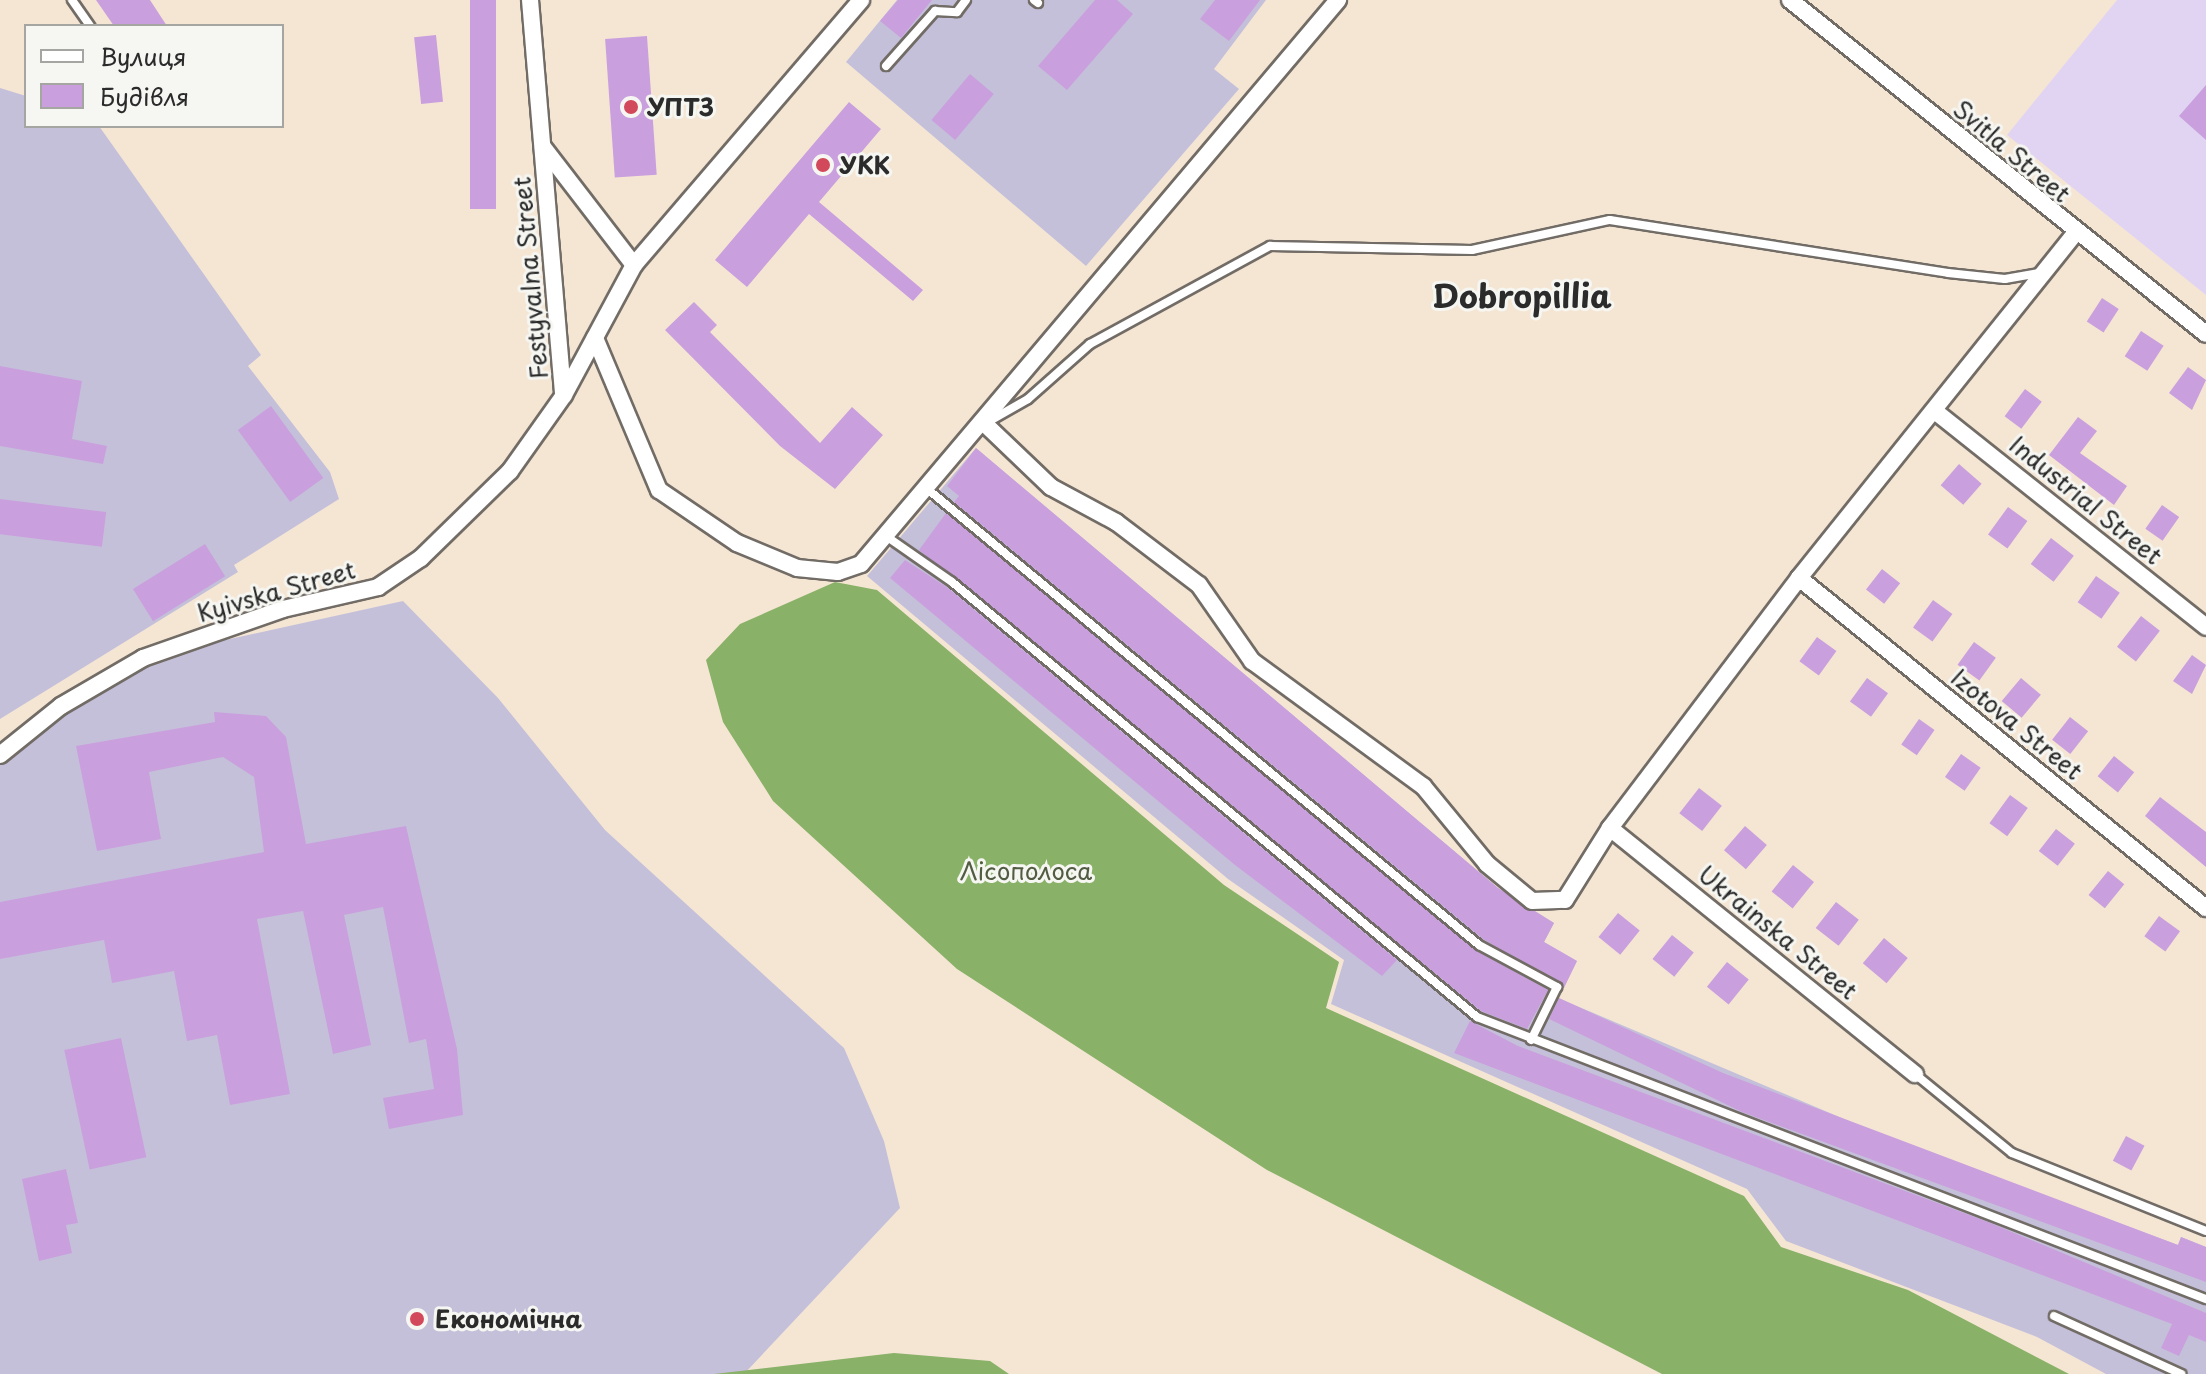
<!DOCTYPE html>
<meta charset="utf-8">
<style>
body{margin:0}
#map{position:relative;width:2206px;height:1374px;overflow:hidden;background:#f5e6d4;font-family:"Playpen Sans",sans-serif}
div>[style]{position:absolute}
.built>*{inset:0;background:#e1d4f3}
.industrial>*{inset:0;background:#c5c0da}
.forest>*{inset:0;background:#89b168}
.building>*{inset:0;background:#c9a0dd;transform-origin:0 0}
.roads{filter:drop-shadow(2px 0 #726c66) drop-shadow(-2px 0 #726c66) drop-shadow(0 2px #726c66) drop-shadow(0 -2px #726c66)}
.lane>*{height:8px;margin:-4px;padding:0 4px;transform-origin:4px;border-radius:4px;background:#fff}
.street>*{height:16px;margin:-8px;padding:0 8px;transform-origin:8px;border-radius:8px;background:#fff}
.dots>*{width:22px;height:22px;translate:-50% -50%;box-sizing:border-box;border:4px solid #f6f6f2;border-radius:50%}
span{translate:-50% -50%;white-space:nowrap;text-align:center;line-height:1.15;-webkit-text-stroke:6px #f6f6f2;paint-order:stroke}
.poi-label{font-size:24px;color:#2b2b2b;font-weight:700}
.left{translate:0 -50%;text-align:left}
.street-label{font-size:24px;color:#2b2b2b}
.park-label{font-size:24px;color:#525c42}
.district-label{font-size:32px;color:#2b2b2b;font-weight:700}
.legend{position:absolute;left:24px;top:24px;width:260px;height:104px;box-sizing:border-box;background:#f6f6f2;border:2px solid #a5a5a2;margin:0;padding:10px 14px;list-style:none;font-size:24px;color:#2b2b2b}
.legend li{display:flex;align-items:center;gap:16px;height:40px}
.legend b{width:40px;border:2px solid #a5a5a2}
</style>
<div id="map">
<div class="built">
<div style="clip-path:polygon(2117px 0,2206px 0,2206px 295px,2007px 135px)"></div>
</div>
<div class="industrial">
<div style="clip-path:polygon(897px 0,1266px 0,1214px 69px,1239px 89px,1086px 266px,846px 62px)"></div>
<div style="clip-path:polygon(0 88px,26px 96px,26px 126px,99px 126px,261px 355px,248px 366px,330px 472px,339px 499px,234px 565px,238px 572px,0 719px)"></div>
<div style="clip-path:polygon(976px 448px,1498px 888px,1554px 923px,1544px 942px,1577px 961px,1558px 998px,1889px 1138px,2178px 1245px,2181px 1237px,2206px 1247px,2206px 1374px,2106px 1374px,2037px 1337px,1786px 1241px,1747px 1189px,1331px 1004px,1344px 960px,1228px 879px,867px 576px)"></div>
<div style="clip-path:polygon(403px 601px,498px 698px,605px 830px,844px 1048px,884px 1141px,900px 1208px,744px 1374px,0 1374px,0 755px,143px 658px)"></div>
</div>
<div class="forest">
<div style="clip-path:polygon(835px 582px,877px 590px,1224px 885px,1339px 962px,1326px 1008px,1744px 1196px,1781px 1247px,1908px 1290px,2069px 1374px,1662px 1374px,1267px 1170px,957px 969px,773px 801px,723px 722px,706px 660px,740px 624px)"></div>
<div style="clip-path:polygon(894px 1353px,990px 1361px,1009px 1374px,714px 1374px)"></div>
</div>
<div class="building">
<div style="clip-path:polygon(96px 0,150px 0,167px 26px,114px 26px)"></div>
<div style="left:470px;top:0;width:26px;height:209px"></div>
<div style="clip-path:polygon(898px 0,932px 0,901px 38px,880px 21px)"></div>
<div style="clip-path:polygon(1095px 0,1117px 0,1133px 14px,1067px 90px,1038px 66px)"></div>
<div style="clip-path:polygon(1215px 0,1260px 0,1229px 41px,1200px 19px)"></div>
<div style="left:436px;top:35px;width:67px;height:22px;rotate:84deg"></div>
<div style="left:647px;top:36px;width:139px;height:42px;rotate:86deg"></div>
<div style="left:970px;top:74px;width:31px;height:60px;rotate:40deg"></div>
<div style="clip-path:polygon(2206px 85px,2206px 140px,2179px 116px)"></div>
<div style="clip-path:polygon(849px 102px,881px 129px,819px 202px,923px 290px,913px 301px,809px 214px,747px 287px,715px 260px)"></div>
<div style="left:2102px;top:298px;width:20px;height:28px;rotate:33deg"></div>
<div style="clip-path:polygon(694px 302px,717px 325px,710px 332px,820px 443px,852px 407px,883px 435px,835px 489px,780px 446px,665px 330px)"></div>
<div style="left:2141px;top:331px;width:27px;height:30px;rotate:33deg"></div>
<div style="clip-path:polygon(0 366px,82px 381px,72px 439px,107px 446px,103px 464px,0 446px)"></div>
<div style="clip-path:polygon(2188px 367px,2206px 380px,2192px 410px,2169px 393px)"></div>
<div style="left:2025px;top:389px;width:21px;height:34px;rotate:37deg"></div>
<div style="left:271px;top:406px;width:89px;height:41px;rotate:54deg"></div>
<div style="clip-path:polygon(2078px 417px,2097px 431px,2080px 453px,2127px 486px,2114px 505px,2049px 455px)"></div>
<div style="clip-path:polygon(976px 448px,1498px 888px,1554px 923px,1544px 942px,1577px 961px,1564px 988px,1483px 939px,954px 502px,959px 496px,947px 486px)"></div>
<div style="left:1959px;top:464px;width:30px;height:28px;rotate:41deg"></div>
<div style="left:0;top:499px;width:107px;height:35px;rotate:7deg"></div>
<div style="left:2162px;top:505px;width:21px;height:29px;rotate:35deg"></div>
<div style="left:2008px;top:507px;width:24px;height:34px;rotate:36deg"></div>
<div style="clip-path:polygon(946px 513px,1475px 950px,1548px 990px,1527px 1029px,1481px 1011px,919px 550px)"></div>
<div style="left:2051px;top:538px;width:29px;height:33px;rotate:38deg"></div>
<div style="left:205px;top:544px;width:38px;height:85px;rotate:58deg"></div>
<div style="clip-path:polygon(905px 560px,948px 588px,1397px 960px,1382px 976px,1235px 865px,890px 578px)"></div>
<div style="left:1882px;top:569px;width:23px;height:26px;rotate:38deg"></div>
<div style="left:2096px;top:576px;width:29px;height:32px;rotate:35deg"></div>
<div style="left:1933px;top:600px;width:24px;height:34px;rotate:36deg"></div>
<div style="left:2141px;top:616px;width:24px;height:39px;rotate:38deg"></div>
<div style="left:1817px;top:637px;width:24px;height:30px;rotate:36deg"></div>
<div style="left:1974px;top:642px;width:27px;height:28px;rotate:36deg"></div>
<div style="clip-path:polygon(2192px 655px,2206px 665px,2192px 694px,2173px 681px)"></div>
<div style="left:1867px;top:678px;width:26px;height:29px;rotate:36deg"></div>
<div style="left:2021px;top:678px;width:26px;height:30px;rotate:40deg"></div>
<div style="clip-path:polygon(214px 712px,266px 716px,286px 737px,306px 844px,406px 826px,457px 1049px,463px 1115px,389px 1129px,383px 1098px,434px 1089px,426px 1039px,409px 1043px,383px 907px,344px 915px,371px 1045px,333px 1054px,303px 911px,257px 919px,290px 1094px,230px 1105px,217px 1035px,187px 1041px,174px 971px,112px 983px,104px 940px,0 959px,0 902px,264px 852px,254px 777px,223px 757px,149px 772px,161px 839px,97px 851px,76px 746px,215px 722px)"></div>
<div style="left:2070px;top:717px;width:23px;height:29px;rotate:38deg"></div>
<div style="left:1919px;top:719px;width:19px;height:31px;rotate:35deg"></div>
<div style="left:1961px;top:754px;width:24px;height:28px;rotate:35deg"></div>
<div style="left:2114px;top:756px;width:26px;height:26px;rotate:39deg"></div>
<div style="left:1699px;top:788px;width:29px;height:32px;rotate:38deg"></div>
<div style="left:2010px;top:795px;width:22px;height:35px;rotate:36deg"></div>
<div style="clip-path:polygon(2160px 797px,2206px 832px,2206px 867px,2145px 816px)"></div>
<div style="left:1745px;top:826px;width:29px;height:32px;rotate:41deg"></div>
<div style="left:2056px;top:829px;width:24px;height:28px;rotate:38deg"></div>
<div style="left:1793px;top:865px;width:27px;height:34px;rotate:39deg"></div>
<div style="left:2108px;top:871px;width:21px;height:31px;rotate:39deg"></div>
<div style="left:1836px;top:902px;width:29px;height:33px;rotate:38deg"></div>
<div style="left:1618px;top:913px;width:28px;height:31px;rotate:39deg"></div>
<div style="left:2159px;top:916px;width:26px;height:25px;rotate:36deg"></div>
<div style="left:1672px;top:935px;width:28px;height:31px;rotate:39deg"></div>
<div style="left:1884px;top:938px;width:31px;height:33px;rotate:40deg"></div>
<div style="left:1727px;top:962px;width:28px;height:32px;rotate:39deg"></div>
<div style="clip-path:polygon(1559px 998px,1723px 1073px,2178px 1245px,2181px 1237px,2206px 1247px,2206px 1282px,1742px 1112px,1549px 1019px)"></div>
<div style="clip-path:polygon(1470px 1021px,1518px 1046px,1988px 1222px,2206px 1313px,2206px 1342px,2189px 1335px,2179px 1356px,2161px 1348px,2172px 1324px,1454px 1053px)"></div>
<div style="left:121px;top:1038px;width:122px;height:58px;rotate:78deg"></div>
<div style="left:2126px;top:1136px;width:21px;height:28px;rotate:28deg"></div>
<div style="clip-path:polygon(66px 1169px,78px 1223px,66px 1225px,72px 1253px,39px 1261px,22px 1179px)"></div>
</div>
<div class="roads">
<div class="lane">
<div style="left:72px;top:0;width:32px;rotate:55deg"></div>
<div style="left:1034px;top:0;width:5px;rotate:37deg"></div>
<div style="left:886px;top:66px;width:74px;rotate:-48.3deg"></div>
<div style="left:935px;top:11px;width:22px;rotate:3deg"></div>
<div style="left:957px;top:12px;width:15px;rotate:-53deg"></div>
<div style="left:986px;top:423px;width:48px;rotate:-29.7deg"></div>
<div style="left:1028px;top:399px;width:83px;rotate:-41.6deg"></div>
<div style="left:1090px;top:344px;width:205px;rotate:-28.6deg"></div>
<div style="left:1270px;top:246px;width:202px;rotate:1.1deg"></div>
<div style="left:1472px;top:250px;width:141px;rotate:-12.3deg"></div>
<div style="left:1610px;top:220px;width:342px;rotate:8.9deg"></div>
<div style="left:1948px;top:273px;width:57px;rotate:6deg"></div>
<div style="left:2005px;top:279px;width:39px;rotate:-10deg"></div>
<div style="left:925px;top:487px;width:719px;rotate:39.58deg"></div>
<div style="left:1479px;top:945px;width:89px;rotate:28.3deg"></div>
<div style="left:1557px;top:987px;width:59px;rotate:116.1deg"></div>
<div style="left:886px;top:536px;width:80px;rotate:34.9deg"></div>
<div style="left:952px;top:582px;width:682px;rotate:39.64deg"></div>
<div style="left:1477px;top:1017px;width:782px;rotate:21.15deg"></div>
<div style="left:1915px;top:1074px;width:125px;rotate:39.2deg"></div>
<div style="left:2012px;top:1153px;width:209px;rotate:21.9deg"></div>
<div style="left:2054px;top:1316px;width:140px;rotate:24.5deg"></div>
</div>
<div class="street">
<div style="left:530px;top:0;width:395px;rotate:85.2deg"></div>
<div style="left:1790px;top:0;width:533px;rotate:38.76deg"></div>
<div style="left:543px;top:147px;width:149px;rotate:52.4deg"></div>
<div style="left:595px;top:338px;width:165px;rotate:67.2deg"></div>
<div style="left:659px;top:490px;width:94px;rotate:34.2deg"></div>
<div style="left:737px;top:543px;width:65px;rotate:22.6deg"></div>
<div style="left:797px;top:568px;width:41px;rotate:5.6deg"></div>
<div style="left:838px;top:572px;width:24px;rotate:-19deg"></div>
<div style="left:861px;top:564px;width:739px;rotate:-49.78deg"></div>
<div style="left:1936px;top:412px;width:345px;rotate:38.5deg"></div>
<div style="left:985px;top:424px;width:91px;rotate:43.7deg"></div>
<div style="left:1051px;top:487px;width:74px;rotate:28.3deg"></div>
<div style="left:1116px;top:522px;width:104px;rotate:37.2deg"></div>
<div style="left:1199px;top:585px;width:93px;rotate:55.1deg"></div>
<div style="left:1252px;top:661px;width:212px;rotate:36.2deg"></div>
<div style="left:1423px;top:786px;width:101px;rotate:50.6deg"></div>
<div style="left:1487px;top:864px;width:58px;rotate:39.4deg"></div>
<div style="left:1532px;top:901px;width:33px;rotate:-2deg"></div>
<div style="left:1565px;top:900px;width:85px;rotate:-58deg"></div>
<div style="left:1610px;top:828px;width:313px;rotate:-52.9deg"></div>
<div style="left:1799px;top:578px;width:441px;rotate:-51.3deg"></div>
<div style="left:1799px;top:578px;width:524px;rotate:39.04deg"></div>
<div style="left:0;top:755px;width:78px;rotate:-38.8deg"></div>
<div style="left:61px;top:706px;width:95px;rotate:-30.3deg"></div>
<div style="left:143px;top:658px;width:148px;rotate:-19.3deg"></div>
<div style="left:283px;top:609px;width:98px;rotate:-13deg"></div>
<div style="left:378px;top:587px;width:52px;rotate:-34deg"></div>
<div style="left:421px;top:558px;width:124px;rotate:-44.3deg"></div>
<div style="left:510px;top:471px;width:93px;rotate:-54.6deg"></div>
<div style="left:564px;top:395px;width:148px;rotate:-61.7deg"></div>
<div style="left:634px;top:265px;width:349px;rotate:-49.4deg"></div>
<div style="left:1610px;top:828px;width:392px;rotate:38.9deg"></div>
</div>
</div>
<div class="dots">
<div style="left:631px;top:107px;background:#d1495b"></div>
<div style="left:823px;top:165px;background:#d1495b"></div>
<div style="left:417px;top:1319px;background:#d1495b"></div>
</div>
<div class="poi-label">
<span class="left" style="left:647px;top:107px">УПТЗ</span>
<span class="left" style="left:839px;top:165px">УКК</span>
<span class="left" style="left:435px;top:1319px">Економічна</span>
</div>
<div class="street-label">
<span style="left:2012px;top:151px;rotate:40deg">Svitla Street</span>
<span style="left:530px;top:278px;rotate:-95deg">Festyvalna Street</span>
<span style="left:2086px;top:500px;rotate:39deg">Industrial Street</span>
<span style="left:276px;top:591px;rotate:-16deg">Kyivska Street</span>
<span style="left:2017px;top:724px;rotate:39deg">Izotova Street</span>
<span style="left:1778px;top:932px;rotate:39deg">Ukrainska Street</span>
</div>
<div class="park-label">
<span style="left:1026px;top:871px">Лісополоса</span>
</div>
<div class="district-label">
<span style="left:1522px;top:295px">Dobropillia</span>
</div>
<ul class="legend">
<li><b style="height:10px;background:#fff"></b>Вулиця</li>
<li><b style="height:22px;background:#c9a0dd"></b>Будівля</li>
</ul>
</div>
